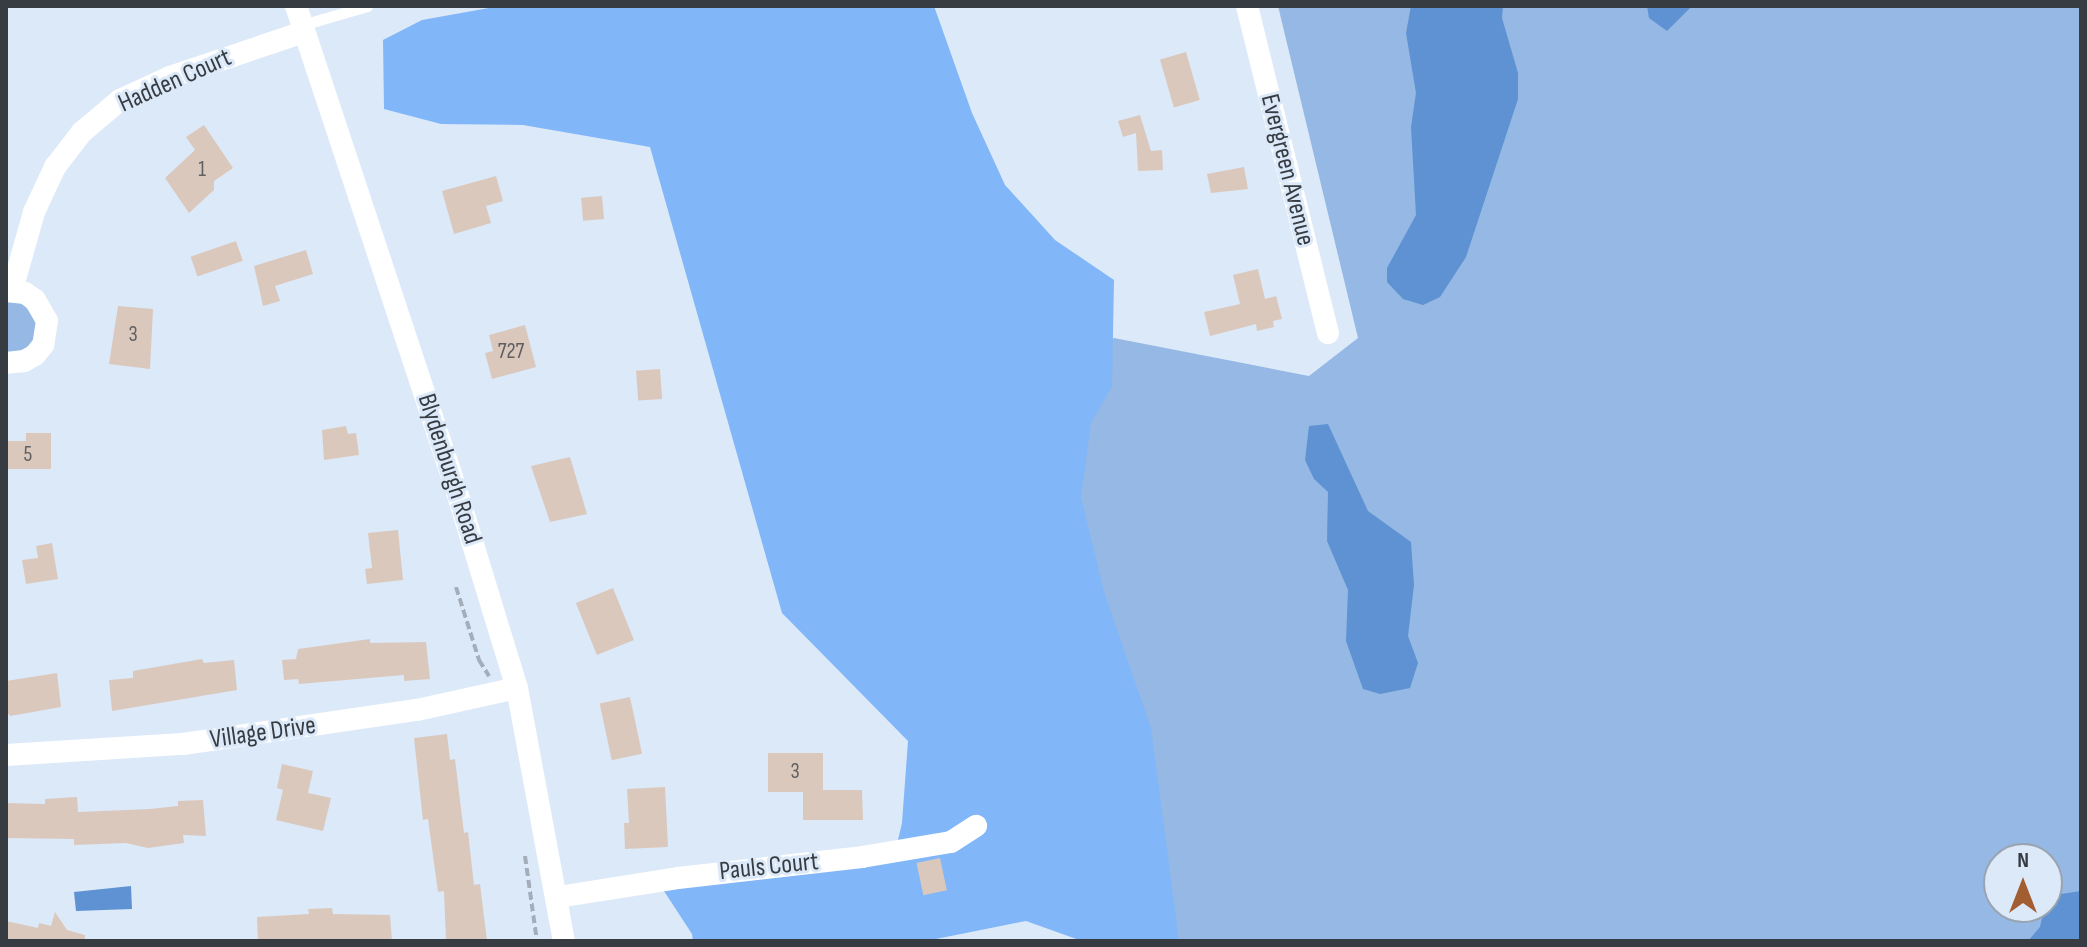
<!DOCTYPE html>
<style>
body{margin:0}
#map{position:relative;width:2087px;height:947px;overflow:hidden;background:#dce9f9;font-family:"Sofia Sans Condensed",sans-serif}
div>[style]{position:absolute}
.green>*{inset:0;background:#95b8e4}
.forest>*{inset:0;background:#81b6f8}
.water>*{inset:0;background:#5e92d2}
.building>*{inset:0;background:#dbc8bd;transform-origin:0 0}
.path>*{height:4px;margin-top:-2px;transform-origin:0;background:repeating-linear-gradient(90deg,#a4aebb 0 8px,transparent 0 12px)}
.service>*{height:11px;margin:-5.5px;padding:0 5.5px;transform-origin:5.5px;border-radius:5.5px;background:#fff}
.minor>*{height:22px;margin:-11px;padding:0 11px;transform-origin:11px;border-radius:11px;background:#fff}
span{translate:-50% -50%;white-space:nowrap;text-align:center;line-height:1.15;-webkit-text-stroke:6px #dce9f9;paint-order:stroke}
.number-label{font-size:22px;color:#605f61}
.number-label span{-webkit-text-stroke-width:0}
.street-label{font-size:26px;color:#373c42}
.frame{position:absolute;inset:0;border:8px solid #373c42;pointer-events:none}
.north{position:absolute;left:1983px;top:843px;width:80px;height:80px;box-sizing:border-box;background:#dce9f9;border:2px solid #9aa4b0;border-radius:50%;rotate:0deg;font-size:22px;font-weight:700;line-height:32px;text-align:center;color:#373c42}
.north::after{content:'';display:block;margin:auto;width:28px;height:36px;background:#a25e30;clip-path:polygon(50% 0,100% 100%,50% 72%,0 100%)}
</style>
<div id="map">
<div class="green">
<div style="clip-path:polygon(evenodd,1278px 6px,2081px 6px,2081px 941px,1158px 941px,1043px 376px,1114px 338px,1309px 376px,1358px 338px,1278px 6px,1999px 859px,2047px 859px,2047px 907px,1999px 907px,1999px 859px)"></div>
<div style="clip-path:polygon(6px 296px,38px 309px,33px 349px,6px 357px)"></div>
</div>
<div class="forest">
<div style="clip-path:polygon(500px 6px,934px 6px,972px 113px,1005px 185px,1055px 240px,1114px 280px,1112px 386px,1091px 423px,1081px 497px,1104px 592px,1151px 728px,1179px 941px,1082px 941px,1026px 921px,926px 941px,693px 941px,692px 934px,662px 888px,893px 861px,902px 823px,908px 741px,782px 613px,650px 147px,523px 125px,441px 124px,384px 109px,383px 40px,422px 20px)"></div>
</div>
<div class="water">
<div style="clip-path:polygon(1411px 6px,1503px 6px,1502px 18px,1518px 73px,1518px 99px,1466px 257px,1440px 297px,1423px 305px,1403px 299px,1387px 282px,1387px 268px,1416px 215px,1411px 127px,1416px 93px,1406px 33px)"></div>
<div style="clip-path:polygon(1647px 6px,1692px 6px,1667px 31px,1649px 18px)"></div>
<div style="clip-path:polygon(1328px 424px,1368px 511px,1411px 542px,1414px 585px,1408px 636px,1418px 663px,1410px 688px,1380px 694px,1363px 689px,1346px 641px,1348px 590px,1327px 541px,1328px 492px,1314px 479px,1305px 460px,1309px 426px)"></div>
<div style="clip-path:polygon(131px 886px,132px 909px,76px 911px,74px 892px)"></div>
<div style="clip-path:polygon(2081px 891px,2081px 941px,2028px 941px,2040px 927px,2044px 909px,2054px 895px)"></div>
</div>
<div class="building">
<div style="left:1186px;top:52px;width:50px;height:27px;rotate:74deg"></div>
<div style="clip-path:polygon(1140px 115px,1151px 151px,1162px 150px,1163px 170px,1138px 171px,1136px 133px,1123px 137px,1118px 121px)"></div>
<div style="clip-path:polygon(204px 125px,233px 168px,214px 181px,214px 190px,189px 213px,165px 178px,195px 150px,186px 137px)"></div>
<div style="clip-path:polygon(1244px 167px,1248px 189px,1211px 193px,1207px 174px)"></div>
<div style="clip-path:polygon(496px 176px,503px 201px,486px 206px,491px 223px,454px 234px,442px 191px)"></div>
<div style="left:602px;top:196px;width:23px;height:21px;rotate:85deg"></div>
<div style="left:236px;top:241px;width:21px;height:48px;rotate:71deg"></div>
<div style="clip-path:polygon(306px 250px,313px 274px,275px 286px,280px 301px,263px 306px,254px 266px)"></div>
<div style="clip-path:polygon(1258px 269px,1265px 299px,1276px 296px,1282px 319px,1273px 321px,1274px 327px,1257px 331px,1256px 324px,1210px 336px,1204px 312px,1240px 304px,1233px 275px)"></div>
<div style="clip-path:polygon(118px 306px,153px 309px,150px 369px,109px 364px)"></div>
<div style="clip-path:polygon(525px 325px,536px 367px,492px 379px,485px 353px,493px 351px,489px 335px)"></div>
<div style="left:660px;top:369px;width:30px;height:24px;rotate:86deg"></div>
<div style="clip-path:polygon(346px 426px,348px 434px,356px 433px,359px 455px,324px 460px,322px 430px)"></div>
<div style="clip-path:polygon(26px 433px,51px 433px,51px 469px,6px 469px,6px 441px,26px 441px)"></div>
<div style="clip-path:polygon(570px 457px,587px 514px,550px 522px,531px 466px)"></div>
<div style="clip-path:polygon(398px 530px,403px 580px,367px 584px,365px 569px,372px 568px,368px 533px)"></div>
<div style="clip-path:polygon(52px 543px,58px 579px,26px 584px,22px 560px,38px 558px,36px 546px)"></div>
<div style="left:613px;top:588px;width:56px;height:40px;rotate:68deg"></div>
<div style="clip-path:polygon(370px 639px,370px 643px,426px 642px,430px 679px,404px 681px,404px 675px,299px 684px,298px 679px,284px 680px,282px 660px,296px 659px,298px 649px)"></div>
<div style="clip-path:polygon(202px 659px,204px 663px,234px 660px,237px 690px,112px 711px,109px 680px,133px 678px,133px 671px)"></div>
<div style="clip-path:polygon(57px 673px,61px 707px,10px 716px,6px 711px,6px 681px)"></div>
<div style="left:630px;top:697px;width:58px;height:31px;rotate:78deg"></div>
<div style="clip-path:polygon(447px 734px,450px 760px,455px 759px,464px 833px,468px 832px,474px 885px,480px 884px,487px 941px,446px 941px,444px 891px,438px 892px,428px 819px,423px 820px,414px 738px)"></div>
<div style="clip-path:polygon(768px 753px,823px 753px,823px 790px,862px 790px,863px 820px,803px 820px,803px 792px,768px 792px)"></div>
<div style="clip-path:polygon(282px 764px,313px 771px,308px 793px,331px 798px,323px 831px,276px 820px,283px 790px,277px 788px)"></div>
<div style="clip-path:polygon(665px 787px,668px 847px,625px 849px,624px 823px,629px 823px,627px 789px)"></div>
<div style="clip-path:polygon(77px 797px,78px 812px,150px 809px,178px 806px,178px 801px,203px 800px,206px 836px,183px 835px,184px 843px,148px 848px,126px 843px,74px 845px,74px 839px,6px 838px,6px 803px,45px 804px,45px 799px)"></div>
<div style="left:940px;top:858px;width:33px;height:24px;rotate:78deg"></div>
<div style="clip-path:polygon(332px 908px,333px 914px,390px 915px,392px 941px,258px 941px,257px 917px,309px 914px,308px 909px)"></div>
<div style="clip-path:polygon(55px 912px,67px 930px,85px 935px,85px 941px,6px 941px,6px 921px,38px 928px,39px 923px,51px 926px)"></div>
</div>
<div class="path">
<div style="left:456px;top:587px;width:77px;rotate:72.5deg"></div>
<div style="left:479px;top:660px;width:19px;rotate:58deg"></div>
<div style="left:525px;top:856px;width:86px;rotate:82deg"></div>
</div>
<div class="service">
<div style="left:302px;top:25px;width:68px;rotate:-16.3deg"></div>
</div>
<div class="minor">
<div style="left:296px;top:6px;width:512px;rotate:71.67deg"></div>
<div style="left:457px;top:492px;width:205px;rotate:73deg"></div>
<div style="left:517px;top:688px;width:257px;rotate:79.5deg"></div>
<div style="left:1247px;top:6px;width:337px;rotate:76.1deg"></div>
<div style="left:12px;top:290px;width:81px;rotate:-74.2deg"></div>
<div style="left:34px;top:212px;width:50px;rotate:-65deg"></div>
<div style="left:55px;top:167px;width:44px;rotate:-52.4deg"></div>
<div style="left:82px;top:132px;width:50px;rotate:-40.1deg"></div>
<div style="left:120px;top:100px;width:55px;rotate:-24.7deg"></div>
<div style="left:170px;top:77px;width:141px;rotate:-18.6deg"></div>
<div style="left:6px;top:291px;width:19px;rotate:6deg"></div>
<div style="left:25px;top:293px;width:12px;rotate:35deg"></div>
<div style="left:35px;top:300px;width:24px;rotate:60deg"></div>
<div style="left:47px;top:321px;width:24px;rotate:99deg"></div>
<div style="left:43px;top:345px;width:13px;rotate:129deg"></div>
<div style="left:35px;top:355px;width:13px;rotate:151deg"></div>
<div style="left:24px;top:361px;width:18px;rotate:174deg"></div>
<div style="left:6px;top:755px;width:177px;rotate:-3.6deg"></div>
<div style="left:183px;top:744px;width:236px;rotate:-8.3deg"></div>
<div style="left:417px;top:710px;width:102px;rotate:-12.4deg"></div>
<div style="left:558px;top:897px;width:121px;rotate:-9deg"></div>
<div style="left:678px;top:878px;width:185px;rotate:-6.5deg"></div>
<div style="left:862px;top:857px;width:90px;rotate:-9.6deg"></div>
<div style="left:951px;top:842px;width:30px;rotate:-33deg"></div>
</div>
<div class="number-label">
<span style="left:202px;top:170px">1</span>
<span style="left:133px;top:335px">3</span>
<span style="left:511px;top:352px">727</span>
<span style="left:28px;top:455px">5</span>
<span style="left:795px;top:772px">3</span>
</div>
<div class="street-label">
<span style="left:175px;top:81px;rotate:-24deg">Hadden Court</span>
<span style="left:1287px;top:170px;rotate:76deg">Evergreen Avenue</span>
<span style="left:449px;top:469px;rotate:72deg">Blydenburgh Road</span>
<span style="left:263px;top:733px;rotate:-8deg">Village Drive</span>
<span style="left:769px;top:867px;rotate:-6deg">Pauls Court</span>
</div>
<div class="frame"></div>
<div class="north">N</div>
</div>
